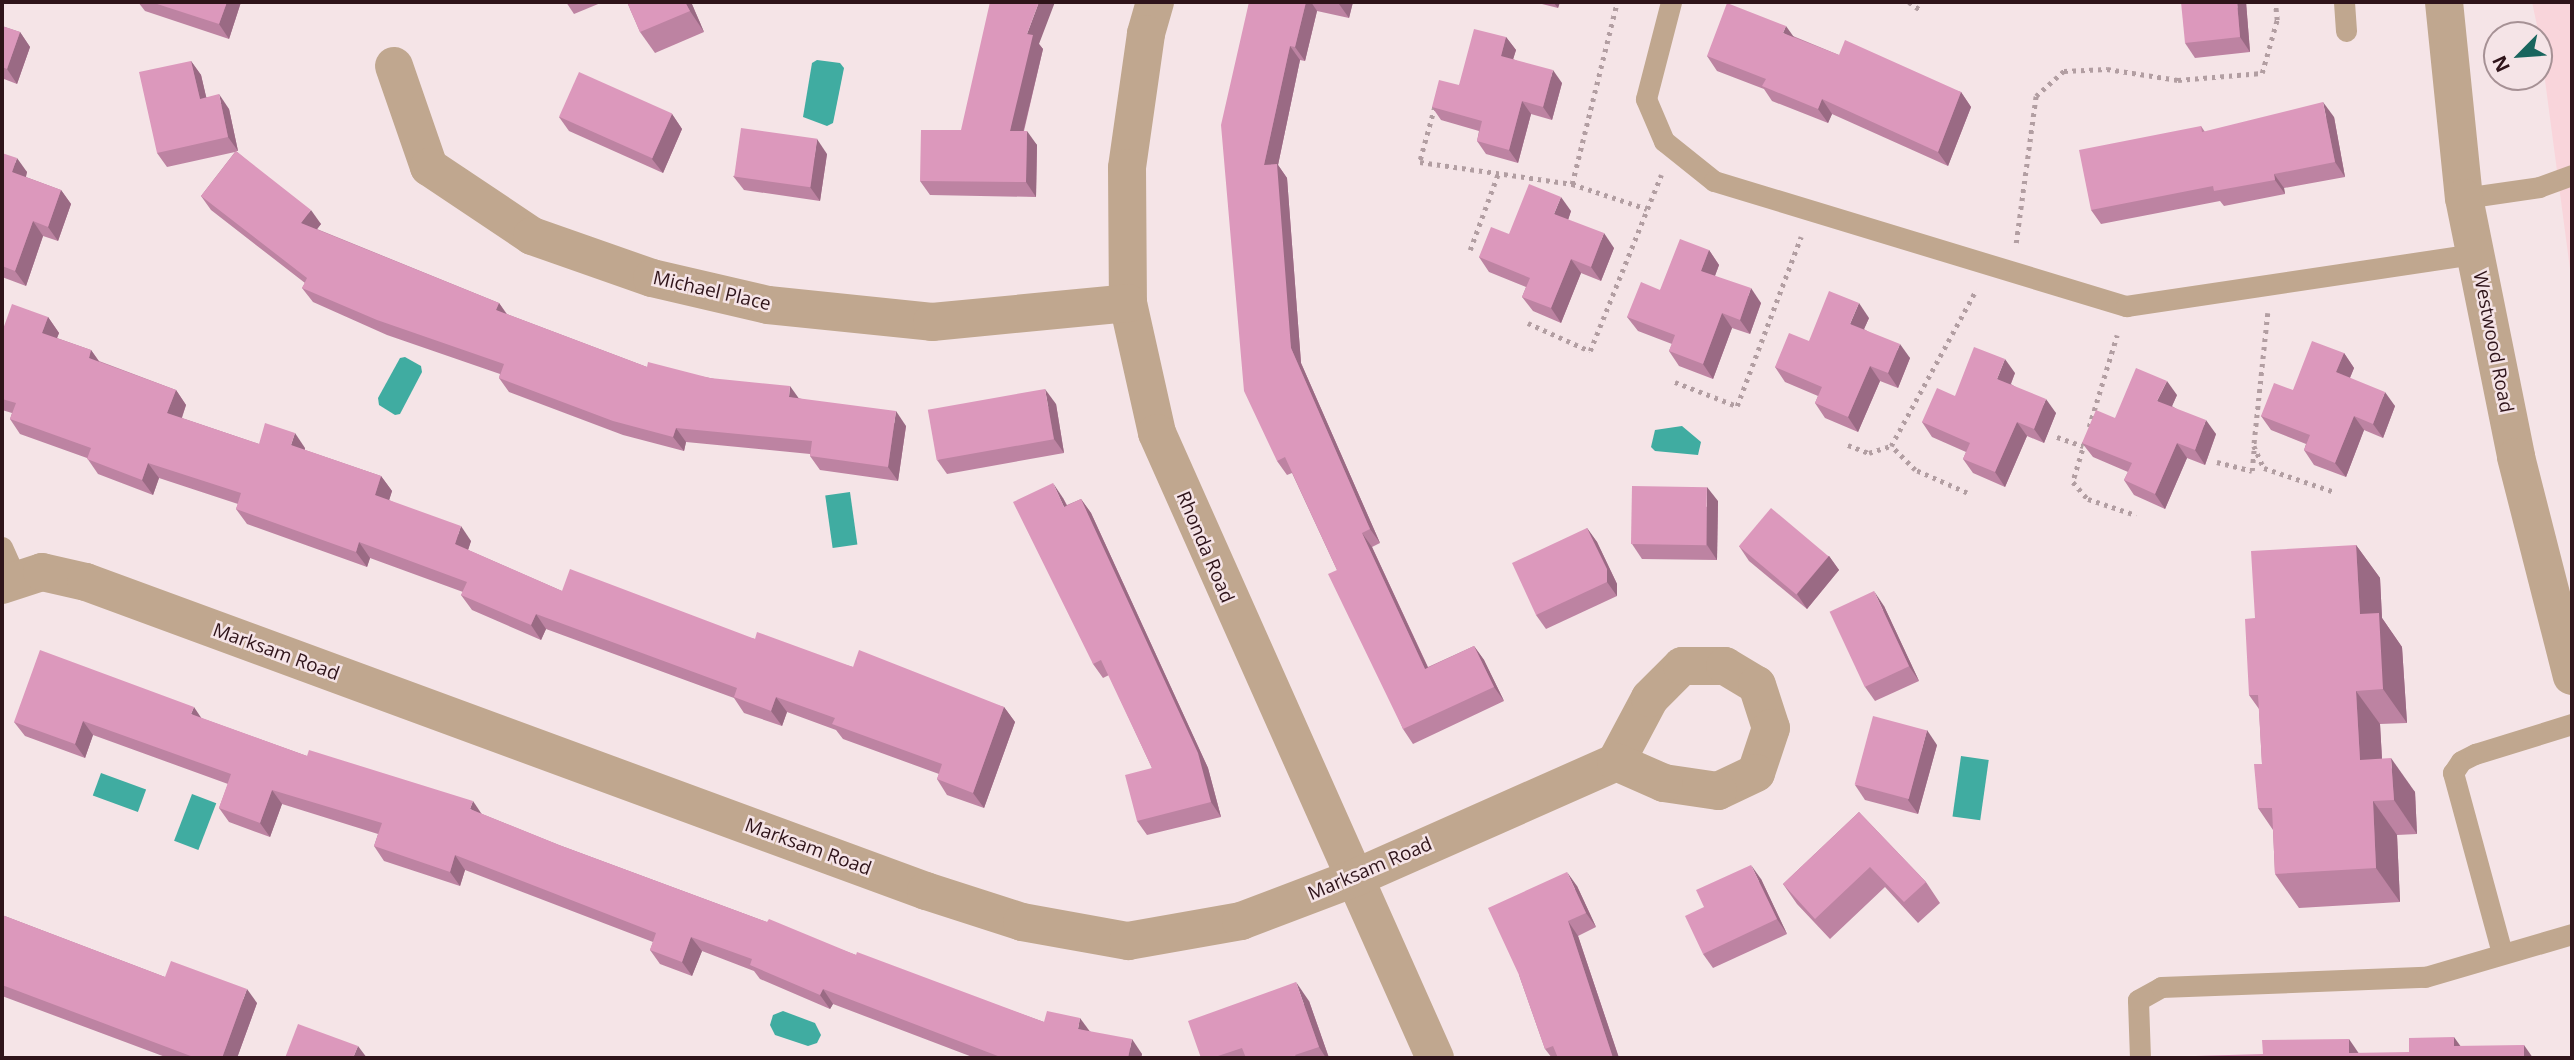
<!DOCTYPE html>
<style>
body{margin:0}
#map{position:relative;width:2574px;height:1060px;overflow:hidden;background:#f5e4e7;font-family:"Open Sans",sans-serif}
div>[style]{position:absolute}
.built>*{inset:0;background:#f9d5db}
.water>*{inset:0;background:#40aca1;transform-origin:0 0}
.path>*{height:4.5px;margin-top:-2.25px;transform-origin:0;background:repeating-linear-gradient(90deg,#b29ea2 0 3.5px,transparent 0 8.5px)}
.service>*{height:21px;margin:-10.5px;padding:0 10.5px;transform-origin:10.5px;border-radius:10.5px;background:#c0a78f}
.minor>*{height:38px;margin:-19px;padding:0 19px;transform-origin:19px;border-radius:19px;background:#c0a78f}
.tertiary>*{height:38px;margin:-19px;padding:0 19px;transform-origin:19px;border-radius:19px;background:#c0a78f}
.wall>*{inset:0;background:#bd83a2}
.shaded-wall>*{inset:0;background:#9a6a84}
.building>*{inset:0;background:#dc98bc;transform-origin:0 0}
span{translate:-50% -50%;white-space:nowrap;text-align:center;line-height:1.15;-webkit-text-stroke:5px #f5e4e7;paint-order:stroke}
.street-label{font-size:19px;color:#2f141a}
.frame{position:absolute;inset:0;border:4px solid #2f141a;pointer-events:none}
.north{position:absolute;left:2483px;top:21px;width:70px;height:70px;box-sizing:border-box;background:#f5e4e7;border:2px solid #a69195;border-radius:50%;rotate:245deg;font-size:19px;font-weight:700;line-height:28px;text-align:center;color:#2f141a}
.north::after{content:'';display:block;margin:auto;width:24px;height:32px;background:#19655e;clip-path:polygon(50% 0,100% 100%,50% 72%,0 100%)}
</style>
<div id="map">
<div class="built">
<div style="clip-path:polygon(2532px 2px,2572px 2px,2572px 284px,2539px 35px)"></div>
</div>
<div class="water">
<div style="clip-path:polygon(817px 60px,840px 63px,844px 68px,833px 123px,827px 126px,803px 117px,812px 63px)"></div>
<div style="clip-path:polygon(405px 357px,421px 366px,422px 372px,400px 414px,395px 415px,379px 405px,378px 398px,400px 358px)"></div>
<div style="clip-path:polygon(1682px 426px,1701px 442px,1698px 455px,1655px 451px,1651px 447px,1655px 430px)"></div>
<div style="left:850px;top:492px;width:53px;height:25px;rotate:82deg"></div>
<div style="left:1961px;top:756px;width:28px;height:61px;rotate:8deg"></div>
<div style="left:101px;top:773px;width:48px;height:24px;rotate:20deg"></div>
<div style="left:192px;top:794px;width:26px;height:50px;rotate:21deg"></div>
<div style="clip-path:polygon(783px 1011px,815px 1023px,821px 1035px,817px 1043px,808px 1046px,775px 1035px,770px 1025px,773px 1015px)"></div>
</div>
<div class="path">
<div style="left:1909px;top:2px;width:16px;rotate:35deg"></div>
<div style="left:1435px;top:107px;width:57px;rotate:105.3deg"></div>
<div style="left:1420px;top:162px;width:154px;rotate:8.2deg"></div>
<div style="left:1572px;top:184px;width:79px;rotate:18.4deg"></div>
<div style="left:1572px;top:184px;width:187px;rotate:-76.1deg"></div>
<div style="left:2016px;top:243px;width:148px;rotate:-82.3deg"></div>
<div style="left:2036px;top:96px;width:38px;rotate:-42deg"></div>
<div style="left:2064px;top:71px;width:43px;rotate:-2.7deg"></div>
<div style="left:2107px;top:69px;width:72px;rotate:8.8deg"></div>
<div style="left:2178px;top:80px;width:84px;rotate:-4.8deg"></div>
<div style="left:2262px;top:73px;width:55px;rotate:-74.2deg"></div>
<div style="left:2277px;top:20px;width:18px;rotate:-96deg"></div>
<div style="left:1470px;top:250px;width:81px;rotate:-69.8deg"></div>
<div style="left:2268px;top:313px;width:134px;rotate:96deg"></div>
<div style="left:2254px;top:446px;width:24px;rotate:66deg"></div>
<div style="left:2264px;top:468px;width:72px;rotate:18.7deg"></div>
<div style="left:1528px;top:323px;width:68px;rotate:24.3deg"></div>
<div style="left:1590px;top:351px;width:190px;rotate:-68deg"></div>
<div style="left:1675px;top:382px;width:66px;rotate:21.2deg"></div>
<div style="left:1737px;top:406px;width:181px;rotate:-69.3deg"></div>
<div style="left:2089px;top:427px;width:96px;rotate:-73.1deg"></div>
<div style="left:2057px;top:437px;width:28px;rotate:19deg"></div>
<div style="left:2085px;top:442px;width:42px;rotate:106.7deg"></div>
<div style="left:2073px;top:482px;width:23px;rotate:49deg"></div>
<div style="left:2088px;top:499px;width:51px;rotate:18.4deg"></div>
<div style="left:1848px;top:445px;width:22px;rotate:21deg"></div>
<div style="left:1869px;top:453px;width:23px;rotate:-18deg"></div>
<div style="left:2217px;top:462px;width:36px;rotate:14deg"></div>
<div style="left:2252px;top:471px;width:24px;rotate:-85deg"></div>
<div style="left:1967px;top:493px;width:57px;rotate:-156.1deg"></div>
<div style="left:1915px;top:470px;width:34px;rotate:-135deg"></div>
<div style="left:1891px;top:446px;width:178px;rotate:-61.4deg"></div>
</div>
<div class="service">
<div style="left:1671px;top:2px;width:100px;rotate:104.5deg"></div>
<div style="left:1646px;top:99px;width:46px;rotate:66.8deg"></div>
<div style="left:1664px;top:141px;width:64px;rotate:38.7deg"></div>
<div style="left:1714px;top:181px;width:431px;rotate:16.9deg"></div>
<div style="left:2126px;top:306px;width:354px;rotate:-8.5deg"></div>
<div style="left:2344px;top:2px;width:29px;rotate:86deg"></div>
<div style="left:2464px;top:198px;width:76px;rotate:-8.3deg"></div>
<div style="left:2539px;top:187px;width:35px;rotate:-20deg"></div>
<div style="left:2px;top:547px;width:36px;rotate:66deg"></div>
<div style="left:2502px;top:953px;width:187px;rotate:-105.2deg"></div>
<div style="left:2453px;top:773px;width:14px;rotate:-56deg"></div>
<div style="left:2461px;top:761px;width:16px;rotate:-27deg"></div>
<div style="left:2475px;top:754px;width:102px;rotate:-17.2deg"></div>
<div style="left:2140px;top:1058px;width:58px;rotate:-92deg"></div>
<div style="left:2138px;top:1000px;width:26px;rotate:-29deg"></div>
<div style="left:2161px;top:987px;width:264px;rotate:-2.2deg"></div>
<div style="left:2425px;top:977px;width:153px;rotate:-16.3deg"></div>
</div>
<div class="minor">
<div style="left:1155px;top:2px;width:33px;rotate:106deg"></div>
<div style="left:1146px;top:34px;width:135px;rotate:98.1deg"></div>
<div style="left:1127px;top:168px;width:135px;rotate:89.6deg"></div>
<div style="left:1128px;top:303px;width:133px;rotate:77.4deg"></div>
<div style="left:1157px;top:433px;width:684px;rotate:66.02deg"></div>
<div style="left:394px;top:66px;width:107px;rotate:70.9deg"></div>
<div style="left:429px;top:167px;width:124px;rotate:33.8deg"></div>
<div style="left:532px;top:236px;width:127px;rotate:19.3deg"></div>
<div style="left:652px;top:278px;width:119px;rotate:13.1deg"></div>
<div style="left:768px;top:305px;width:165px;rotate:5.9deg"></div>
<div style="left:932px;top:322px;width:197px;rotate:-5.5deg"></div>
<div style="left:2px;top:585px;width:42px;rotate:-18deg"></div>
<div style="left:42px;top:572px;width:45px;rotate:12.8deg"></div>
<div style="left:86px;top:582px;width:895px;rotate:20.2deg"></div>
<div style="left:926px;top:891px;width:101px;rotate:17.9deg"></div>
<div style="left:1022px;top:922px;width:108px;rotate:10.2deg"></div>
<div style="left:1128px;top:941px;width:115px;rotate:-10deg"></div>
<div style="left:1241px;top:921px;width:124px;rotate:-20.8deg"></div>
<div style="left:1357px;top:877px;width:283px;rotate:-23.9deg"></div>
<div style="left:1616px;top:762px;width:72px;rotate:-62deg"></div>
<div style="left:1650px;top:698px;width:45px;rotate:-45deg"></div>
<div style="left:1682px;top:666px;width:43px"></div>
<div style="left:1725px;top:666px;width:37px;rotate:31deg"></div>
<div style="left:1757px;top:685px;width:45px;rotate:72deg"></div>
<div style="left:1771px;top:728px;width:47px;rotate:108.4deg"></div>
<div style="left:1756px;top:773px;width:42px;rotate:154.7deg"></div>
<div style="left:1718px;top:791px;width:55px;rotate:-171.6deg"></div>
<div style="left:1664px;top:783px;width:52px;rotate:-156.4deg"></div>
</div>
<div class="tertiary">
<div style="left:2444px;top:2px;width:197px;rotate:84.2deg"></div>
<div style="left:2464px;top:198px;width:264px;rotate:78.6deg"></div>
<div style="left:2516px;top:457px;width:226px;rotate:75.7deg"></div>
</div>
<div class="wall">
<div style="clip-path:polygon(138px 2px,241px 2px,229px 39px,145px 11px)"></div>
<div style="clip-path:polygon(566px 2px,603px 2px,574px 14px)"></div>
<div style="clip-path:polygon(627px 2px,691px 2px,704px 32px,655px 53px,640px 32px)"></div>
<div style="clip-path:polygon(1249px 2px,1353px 2px,1349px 18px,1317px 11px,1305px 61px,1300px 60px,1278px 165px,1287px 178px,1301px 363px,1380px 543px,1372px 547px,1428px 667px,1474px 646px,1484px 660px,1504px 701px,1413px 744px,1403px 729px,1337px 570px,1292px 473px,1287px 475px,1277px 461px)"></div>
<div style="clip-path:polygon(1534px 2px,1560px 2px,1558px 8px)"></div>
<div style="clip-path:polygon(2246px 2px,2250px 52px,2195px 58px,2185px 43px)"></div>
<div style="clip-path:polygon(2px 26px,20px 32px,30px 47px,17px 84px,4px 79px,2px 87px)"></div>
<div style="clip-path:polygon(1793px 36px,1839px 55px,1961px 92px,1971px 107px,1948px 166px,1832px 114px,1828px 123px,1772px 101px,1764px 89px,1717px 71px,1707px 56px)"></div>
<div style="clip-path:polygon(1506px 37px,1516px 50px,1513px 59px,1562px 83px,1552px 120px,1531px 114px,1518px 163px,1486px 154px,1477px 141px,1479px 131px,1441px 120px,1432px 107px,1459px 85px)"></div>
<div style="clip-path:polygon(1039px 44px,1043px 49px,1024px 131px,1037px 145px,1036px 197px,930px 195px,920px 181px)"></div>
<div style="clip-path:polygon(191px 61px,201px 75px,206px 97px,229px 109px,238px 151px,236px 151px,321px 224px,317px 229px,499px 303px,507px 314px,647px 367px,710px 378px,798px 398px,906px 426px,898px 481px,820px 470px,810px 456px,810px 454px,686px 442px,684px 451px,623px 435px,509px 392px,499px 378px,500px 374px,387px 335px,313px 302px,302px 288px,305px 283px,211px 210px,201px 196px,235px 152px,167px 167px,157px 153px)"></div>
<div style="clip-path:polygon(672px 114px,682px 129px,663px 173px,569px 131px,559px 117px)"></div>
<div style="clip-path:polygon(2334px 117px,2345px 177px,2284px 188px,2285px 194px,2224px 206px,2220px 201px,2101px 224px,2091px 210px,2201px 126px,2205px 132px)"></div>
<div style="clip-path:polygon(2px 153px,27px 172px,26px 177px,61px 190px,71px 204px,58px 241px,43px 236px,26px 286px,2px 277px)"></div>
<div style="clip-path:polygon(827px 154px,820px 201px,744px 190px,733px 176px)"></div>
<div style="clip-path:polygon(1571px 211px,1568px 220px,1614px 248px,1601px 281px,1581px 273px,1561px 323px,1533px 311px,1522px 297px,1526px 287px,1489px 272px,1479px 257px,1509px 234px)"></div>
<div style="clip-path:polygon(1709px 250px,1719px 265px,1715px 276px,1761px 303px,1750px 334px,1732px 328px,1713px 379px,1679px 366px,1669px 351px,1672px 344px,1638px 331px,1627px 317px)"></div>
<div style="clip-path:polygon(48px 317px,59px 333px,57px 338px,91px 350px,99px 361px,176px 390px,186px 405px,182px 418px,259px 444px,305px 448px,305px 450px,381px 476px,392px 491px,389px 500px,471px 541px,468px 550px,562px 591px,755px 639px,853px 667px,1004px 707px,1015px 722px,984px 808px,947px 795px,937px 779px,939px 774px,843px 739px,836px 730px,787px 712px,782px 726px,744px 713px,734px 698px,546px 629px,541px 640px,472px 610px,461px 595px,463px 592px,370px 558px,367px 567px,247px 524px,236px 509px,238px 504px,159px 478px,153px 495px,98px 474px,87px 458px,20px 434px,10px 419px,12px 413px,2px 410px,2px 332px)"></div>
<div style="clip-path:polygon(1869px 318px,1864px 329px,1910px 358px,1898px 388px,1880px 381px,1858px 432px,1825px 418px,1815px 403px,1818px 396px,1785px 382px,1775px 367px,1809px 341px)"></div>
<div style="clip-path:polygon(2344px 353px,2354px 368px,2350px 378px,2395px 406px,2383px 438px,2364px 430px,2346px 477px,2314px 465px,2304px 450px,2306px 444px,2271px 430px,2261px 416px,2293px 390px)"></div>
<div style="clip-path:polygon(2015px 373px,2011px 384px,2056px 413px,2044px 443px,2027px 436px,2005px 487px,1973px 473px,1963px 459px,1966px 452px,1932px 437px,1922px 422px,1955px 396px)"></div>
<div style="clip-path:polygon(2177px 395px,2172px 406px,2216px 434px,2205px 465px,2187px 458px,2165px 509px,2134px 495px,2124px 480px,2128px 472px,2093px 457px,2082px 443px,2115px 418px)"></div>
<div style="clip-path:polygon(1056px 404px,1064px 453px,947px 474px,937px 460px)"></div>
<div style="clip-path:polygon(1063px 498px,1067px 505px,1081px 499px,1091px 513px,1208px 768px,1221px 817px,1147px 835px,1137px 821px,1152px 768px,1109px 675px,1103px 678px,1093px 664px)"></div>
<div style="clip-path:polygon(1718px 501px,1717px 560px,1642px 559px,1632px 544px)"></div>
<div style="clip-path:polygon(1587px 528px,1597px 542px,1617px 584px,1617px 596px,1546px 629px,1536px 615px)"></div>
<div style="clip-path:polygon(2356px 545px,2380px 578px,2382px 618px,2402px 647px,2407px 723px,2380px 724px,2382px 759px,2415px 792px,2417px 834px,2397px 835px,2400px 902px,2299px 908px,2275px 874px,2273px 830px,2258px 808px,2262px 764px,2259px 709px,2249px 695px,2255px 618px)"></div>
<div style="clip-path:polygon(1739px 546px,1829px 556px,1839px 570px,1807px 609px,1749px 561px)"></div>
<div style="clip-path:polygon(1884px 606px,1919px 681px,1875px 701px,1865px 687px)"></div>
<div style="clip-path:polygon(201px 718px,307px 756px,482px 814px,559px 845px,856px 955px,1044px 1022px,1089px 1031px,1142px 1054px,1141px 1058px,975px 1058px,833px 1004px,830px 1009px,760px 979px,754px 971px,702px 951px,692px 976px,660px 964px,650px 950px,653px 942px,465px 870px,460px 886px,384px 861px,374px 846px,378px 834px,282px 804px,270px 837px,229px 822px,219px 808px,228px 784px,93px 735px,85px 758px,25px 736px,14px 722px)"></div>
<div style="clip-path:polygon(1937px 745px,1918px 814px,1865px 800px,1855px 785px)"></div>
<div style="clip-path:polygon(1859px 812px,1926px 882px,1940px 903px,1918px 923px,1885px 887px,1830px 939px,1797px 904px,1783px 884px)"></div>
<div style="clip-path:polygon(1761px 879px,1787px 934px,1713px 968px,1703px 954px)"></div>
<div style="clip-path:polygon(1577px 886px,1596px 927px,1578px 936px,1619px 1058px,1552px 1058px,1545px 1049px,1519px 975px)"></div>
<div style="clip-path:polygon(2px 915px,165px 977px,257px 1003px,237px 1058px,168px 1058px,2px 996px)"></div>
<div style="clip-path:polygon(1309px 1001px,1329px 1058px,1201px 1058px)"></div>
</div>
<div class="shaded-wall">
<div style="clip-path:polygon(227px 2px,241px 2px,229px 39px,219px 24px)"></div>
<div style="clip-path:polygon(685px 2px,691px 2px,704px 32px,690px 11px)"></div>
<div style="clip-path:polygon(1039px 2px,1055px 2px,1039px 44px,1043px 49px,1020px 145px,1010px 131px,1027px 34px)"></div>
<div style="clip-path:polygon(1306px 2px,1311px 2px,1317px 11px,1305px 61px,1295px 47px)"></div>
<div style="clip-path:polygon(1339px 2px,1353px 2px,1349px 18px,1339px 4px)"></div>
<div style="clip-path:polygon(1553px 2px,1560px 2px,1558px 8px)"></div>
<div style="clip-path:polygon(2237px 2px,2246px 2px,2250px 52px,2240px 37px)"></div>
<div style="clip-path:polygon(1786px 26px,1796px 40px,1783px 33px)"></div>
<div style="clip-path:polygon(20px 32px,30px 47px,17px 84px,7px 69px)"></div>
<div style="clip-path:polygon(1506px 37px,1516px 50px,1510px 69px,1501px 56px)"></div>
<div style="clip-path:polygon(1290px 46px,1300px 60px,1278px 165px,1287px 178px,1301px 363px,1380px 543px,1370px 529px,1291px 348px,1264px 165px)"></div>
<div style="clip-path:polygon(191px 61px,201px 75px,210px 113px,200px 99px)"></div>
<div style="clip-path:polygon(1553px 70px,1562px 83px,1552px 120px,1543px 107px)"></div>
<div style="clip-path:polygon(2px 75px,4px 79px,2px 87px)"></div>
<div style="clip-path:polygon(1961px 92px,1971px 107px,1948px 166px,1938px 152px)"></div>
<div style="clip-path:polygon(219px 94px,229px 109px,238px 151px,228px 137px)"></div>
<div style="clip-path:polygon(1822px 99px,1832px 114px,1828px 123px,1818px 109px)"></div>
<div style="clip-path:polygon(1522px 101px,1531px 114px,1518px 163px,1509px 150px)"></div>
<div style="clip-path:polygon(2323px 102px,2334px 117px,2345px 177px,2335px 162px)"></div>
<div style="clip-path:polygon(672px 114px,682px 129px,663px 173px,652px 159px)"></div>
<div style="clip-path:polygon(1027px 131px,1037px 145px,1036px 197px,1026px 182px)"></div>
<div style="clip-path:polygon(817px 139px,827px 154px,820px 201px,810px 187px)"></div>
<div style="clip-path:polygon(17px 158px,27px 172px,23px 187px,12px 172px)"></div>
<div style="clip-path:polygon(2274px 174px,2284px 188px,2285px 194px,2275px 180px)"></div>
<div style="clip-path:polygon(61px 190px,71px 204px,58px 241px,48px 227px)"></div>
<div style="clip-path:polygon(1561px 197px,1571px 211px,1565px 229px,1554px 214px)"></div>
<div style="clip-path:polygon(311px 210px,321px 224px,311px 237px,301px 223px)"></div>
<div style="clip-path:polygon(33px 221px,43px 236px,26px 286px,15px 271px)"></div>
<div style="clip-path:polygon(1604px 233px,1614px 248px,1601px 281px,1591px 267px)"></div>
<div style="clip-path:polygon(1709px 250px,1719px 265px,1711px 286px,1701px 271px)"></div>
<div style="clip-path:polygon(1571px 259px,1581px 273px,1561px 323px,1551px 308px)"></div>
<div style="clip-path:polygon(1751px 288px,1761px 303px,1750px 334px,1740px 320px)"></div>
<div style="clip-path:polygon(499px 303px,509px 318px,496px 310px)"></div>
<div style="clip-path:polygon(1859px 303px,1869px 318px,1860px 338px,1850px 324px)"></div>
<div style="clip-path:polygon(1722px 313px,1732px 328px,1713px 379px,1703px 364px)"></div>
<div style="clip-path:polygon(48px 317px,59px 333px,53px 348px,42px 333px)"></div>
<div style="clip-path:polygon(1900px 344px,1910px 358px,1898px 388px,1888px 373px)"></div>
<div style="clip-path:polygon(91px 350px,102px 366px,89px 358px)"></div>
<div style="clip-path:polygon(2344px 353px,2354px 368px,2346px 387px,2336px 372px)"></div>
<div style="clip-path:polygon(2005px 359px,2015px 373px,2007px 393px,1997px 379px)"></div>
<div style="clip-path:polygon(1870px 366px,1880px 381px,1858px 432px,1848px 417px)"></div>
<div style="clip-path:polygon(2167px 381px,2177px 395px,2168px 415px,2157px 401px)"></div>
<div style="clip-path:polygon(790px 386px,800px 400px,789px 397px)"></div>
<div style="clip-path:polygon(1045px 389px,1056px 404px,1064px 453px,1054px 439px)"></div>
<div style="clip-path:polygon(176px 390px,186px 405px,178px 428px,167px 413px)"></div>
<div style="clip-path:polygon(2385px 392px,2395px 406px,2383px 438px,2373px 424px)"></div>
<div style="clip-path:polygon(2046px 399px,2056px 413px,2044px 443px,2034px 429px)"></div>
<div style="clip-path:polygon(896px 411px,906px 426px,898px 481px,888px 467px)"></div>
<div style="clip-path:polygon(2354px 416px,2364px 430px,2346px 477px,2335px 463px)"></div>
<div style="clip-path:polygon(2206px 420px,2216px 434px,2205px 465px,2195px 450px)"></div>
<div style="clip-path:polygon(2017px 422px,2027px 436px,2005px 487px,1995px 472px)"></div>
<div style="clip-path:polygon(676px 428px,686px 442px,684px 451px,673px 437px)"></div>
<div style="clip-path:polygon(295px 433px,305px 448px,301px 460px,291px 445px)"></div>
<div style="clip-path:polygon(2177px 443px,2187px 458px,2165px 509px,2155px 494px)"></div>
<div style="clip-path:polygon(148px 463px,159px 478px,153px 495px,142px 480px)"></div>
<div style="clip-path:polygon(381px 476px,392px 491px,386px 510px,375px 495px)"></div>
<div style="clip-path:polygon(1053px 483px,1063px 498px,1074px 521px,1064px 507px)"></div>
<div style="clip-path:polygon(1707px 487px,1718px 501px,1717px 560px,1707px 545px)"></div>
<div style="clip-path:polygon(1081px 499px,1091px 513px,1208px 768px,1221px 817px,1211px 802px)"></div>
<div style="clip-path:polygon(461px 526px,471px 541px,465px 559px,455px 544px)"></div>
<div style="clip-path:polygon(1587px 528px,1597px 542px,1617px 584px,1617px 596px,1607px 582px)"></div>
<div style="clip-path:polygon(1362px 533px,1372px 547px,1435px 683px,1425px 669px)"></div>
<div style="clip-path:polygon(359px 542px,370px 558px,367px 567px,356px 552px)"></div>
<div style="clip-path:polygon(2356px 545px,2380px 578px,2382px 618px,2402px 647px,2407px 723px,2383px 689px,2360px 614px)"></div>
<div style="clip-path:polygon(1829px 556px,1839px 570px,1807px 609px,1797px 594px)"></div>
<div style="clip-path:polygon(1874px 591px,1884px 606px,1919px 681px,1909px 666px)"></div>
<div style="clip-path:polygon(536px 614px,546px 629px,541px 640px,531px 625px)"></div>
<div style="clip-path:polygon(1474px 646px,1484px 660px,1504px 701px,1494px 687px)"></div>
<div style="clip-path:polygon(2356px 691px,2380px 724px,2384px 794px,2360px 760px)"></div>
<div style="clip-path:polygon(776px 697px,787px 712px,782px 726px,771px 711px)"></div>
<div style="clip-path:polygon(194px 707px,204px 722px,191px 714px)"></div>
<div style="clip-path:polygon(1004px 707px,1015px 722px,984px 808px,973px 793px)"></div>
<div style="clip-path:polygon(83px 721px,93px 735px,85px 758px,75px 744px)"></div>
<div style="clip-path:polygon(1927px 730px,1937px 745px,1918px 814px,1908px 800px)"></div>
<div style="clip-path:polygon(2391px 758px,2415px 792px,2417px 834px,2394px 800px)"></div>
<div style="clip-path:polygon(272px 790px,282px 804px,270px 837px,260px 823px)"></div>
<div style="clip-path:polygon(473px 801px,483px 816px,470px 809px)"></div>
<div style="clip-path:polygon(2373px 801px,2397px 835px,2400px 902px,2376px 868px)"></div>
<div style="clip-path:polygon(455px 855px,465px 870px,460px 886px,450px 872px)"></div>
<div style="clip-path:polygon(1751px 865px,1761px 879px,1787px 934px,1777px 919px)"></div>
<div style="clip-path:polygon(1567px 872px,1577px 886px,1596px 927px,1586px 913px)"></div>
<div style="clip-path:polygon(1568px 921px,1578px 936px,1619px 1058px,1613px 1058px)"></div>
<div style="clip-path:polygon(691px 937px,702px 951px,692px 976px,682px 962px)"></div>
<div style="clip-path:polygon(1296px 982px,1309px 1001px,1329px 1058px,1326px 1058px,1319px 1047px)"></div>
<div style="clip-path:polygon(247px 989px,257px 1003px,237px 1058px,222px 1058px)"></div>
<div style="clip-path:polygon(823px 989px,833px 1004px,830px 1009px,820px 995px)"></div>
<div style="clip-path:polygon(1080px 1018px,1091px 1033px,1078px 1029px)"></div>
<div style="clip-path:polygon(2454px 1037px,2469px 1058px,2454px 1046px)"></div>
<div style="clip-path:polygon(1132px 1039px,1142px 1054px,1141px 1058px,1128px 1058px)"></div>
<div style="clip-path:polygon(2349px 1039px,2362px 1058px,2349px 1053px)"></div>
<div style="clip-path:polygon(2524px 1045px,2533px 1058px,2524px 1058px)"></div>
<div style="clip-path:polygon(358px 1046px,367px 1058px,353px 1058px)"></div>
</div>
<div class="building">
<div style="clip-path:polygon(151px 2px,227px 2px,219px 24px)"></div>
<div style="clip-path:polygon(627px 2px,685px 2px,690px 11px,640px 32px)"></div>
<div style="clip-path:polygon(990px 2px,1039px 2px,1027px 34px,1033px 35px,1010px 131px,1027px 131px,1026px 182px,920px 181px,921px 130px,961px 130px)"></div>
<div style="clip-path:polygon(1249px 2px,1306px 2px,1295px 47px,1290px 46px,1264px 165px,1277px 164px,1291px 348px,1370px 529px,1362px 533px,1425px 669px,1474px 646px,1494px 687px,1403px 729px,1328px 574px,1337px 570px,1285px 457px,1277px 461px,1244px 391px,1221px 125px)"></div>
<div style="clip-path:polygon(2181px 2px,2237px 2px,2240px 37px,2185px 43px)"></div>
<div style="clip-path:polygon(1727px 3px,1786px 26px,1783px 33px,1839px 55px,1845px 40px,1961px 92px,1938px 152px,1822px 99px,1818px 109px,1762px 86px,1766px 79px,1707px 56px)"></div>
<div style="clip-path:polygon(2px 26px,20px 32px,7px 69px,2px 67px)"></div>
<div style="clip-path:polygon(1474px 29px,1506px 37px,1501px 56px,1553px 70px,1543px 107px,1522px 101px,1509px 150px,1477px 141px,1482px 121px,1432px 107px,1439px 80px,1459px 85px)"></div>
<div style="clip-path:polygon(191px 61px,200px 99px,219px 94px,228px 137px,157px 153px,139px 72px)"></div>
<div style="left:579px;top:72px;width:102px;height:49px;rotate:24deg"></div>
<div style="clip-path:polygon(2323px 102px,2335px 162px,2274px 174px,2275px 180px,2214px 191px,2213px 186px,2091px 210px,2079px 150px,2201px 126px,2202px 132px)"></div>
<div style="left:741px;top:128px;width:77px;height:49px;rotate:8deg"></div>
<div style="clip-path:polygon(236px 151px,311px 210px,301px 223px,499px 303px,496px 310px,647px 367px,648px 362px,710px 378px,790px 386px,789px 397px,896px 411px,888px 467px,810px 456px,812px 441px,676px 428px,673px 437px,613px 421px,499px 378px,504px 364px,377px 320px,302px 288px,307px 278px,201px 196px)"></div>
<div style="clip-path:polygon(2px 153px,17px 158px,12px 172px,61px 190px,48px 227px,33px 221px,15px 271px,2px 266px)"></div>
<div style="clip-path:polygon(1529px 184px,1561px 197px,1554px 214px,1604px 233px,1591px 267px,1571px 259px,1551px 308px,1522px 297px,1530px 278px,1479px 257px,1491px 227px,1509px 234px)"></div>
<div style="clip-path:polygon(1680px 239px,1709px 250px,1701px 271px,1751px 288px,1740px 320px,1722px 313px,1703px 364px,1669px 351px,1675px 335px,1627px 317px,1641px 282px,1660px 290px)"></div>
<div style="clip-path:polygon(1829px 291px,1859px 303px,1850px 324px,1900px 344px,1888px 373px,1870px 366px,1848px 417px,1815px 403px,1822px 387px,1775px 367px,1789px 333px,1809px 341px)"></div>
<div style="clip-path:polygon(12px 304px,48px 317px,42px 333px,91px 350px,89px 358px,176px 390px,167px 413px,259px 444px,265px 423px,295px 433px,291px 445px,381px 476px,375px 495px,461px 526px,455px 544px,562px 591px,570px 569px,755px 639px,757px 632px,853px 667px,859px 650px,1004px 707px,973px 793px,937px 779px,942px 764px,832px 724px,835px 718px,776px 697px,771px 711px,734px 697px,737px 688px,536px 614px,531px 625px,461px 595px,467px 582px,359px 542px,356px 552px,236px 509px,241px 493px,148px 463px,142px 480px,87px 459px,91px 448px,10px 419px,16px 403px,2px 399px,2px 332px)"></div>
<div style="clip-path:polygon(2312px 341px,2344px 353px,2336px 372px,2385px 392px,2373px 424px,2354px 416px,2335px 463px,2304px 450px,2310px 435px,2261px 416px,2274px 383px,2293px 390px)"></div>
<div style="clip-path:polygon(1974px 347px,2005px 359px,1997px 379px,2046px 399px,2034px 429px,2017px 422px,1995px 472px,1963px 459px,1970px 443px,1922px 422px,1937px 388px,1955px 396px)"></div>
<div style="clip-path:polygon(2136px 368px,2167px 381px,2157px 401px,2206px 420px,2195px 450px,2177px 443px,2155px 494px,2124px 480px,2132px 463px,2082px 443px,2096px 410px,2115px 418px)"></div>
<div style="left:1045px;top:389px;width:51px;height:119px;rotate:80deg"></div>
<div style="clip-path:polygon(1053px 483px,1064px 507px,1081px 499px,1198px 753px,1211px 802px,1137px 821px,1125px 775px,1152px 768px,1101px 660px,1093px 664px,1013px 502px)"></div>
<div style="left:1632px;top:486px;width:75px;height:58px;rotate:1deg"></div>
<div style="left:1771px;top:508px;width:75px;height:50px;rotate:40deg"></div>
<div style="clip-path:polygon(1587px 528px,1607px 569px,1607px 582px,1536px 615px,1512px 563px)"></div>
<div style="clip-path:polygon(2356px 545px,2360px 614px,2379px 613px,2383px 689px,2356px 691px,2360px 760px,2391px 758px,2394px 800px,2373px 801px,2376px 868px,2275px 874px,2272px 808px,2258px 808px,2254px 764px,2262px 764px,2258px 695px,2249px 695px,2245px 619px,2255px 618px,2251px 551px)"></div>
<div style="left:1874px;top:591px;width:83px;height:49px;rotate:65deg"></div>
<div style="clip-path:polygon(40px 650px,194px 707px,191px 714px,307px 756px,309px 750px,473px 801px,470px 809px,559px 845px,767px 922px,769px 919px,856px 955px,857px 952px,1044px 1022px,1047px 1011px,1080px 1018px,1078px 1029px,1132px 1039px,1128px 1058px,1003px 1058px,823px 989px,820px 995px,750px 965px,752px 959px,691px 937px,682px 962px,650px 950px,656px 933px,455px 855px,450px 872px,374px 846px,382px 823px,272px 790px,260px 823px,219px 808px,231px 774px,83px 721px,75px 744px,14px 722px)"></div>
<div style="left:1873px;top:716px;width:56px;height:71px;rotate:15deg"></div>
<div style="clip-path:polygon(1859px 812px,1926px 882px,1904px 902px,1870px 867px,1815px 919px,1783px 884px)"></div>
<div style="clip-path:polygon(1751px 865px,1777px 919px,1703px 954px,1685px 916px,1704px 907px,1696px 890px)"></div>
<div style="clip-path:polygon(1567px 872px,1586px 913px,1568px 921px,1613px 1058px,1558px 1058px,1553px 1046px,1545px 1049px,1519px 975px,1488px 908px)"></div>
<div style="clip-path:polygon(2px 915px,165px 977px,171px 961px,247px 989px,222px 1058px,196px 1058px,2px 985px)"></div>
<div style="clip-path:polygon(1296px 982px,1319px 1047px,1295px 1055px,1297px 1058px,1246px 1058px,1242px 1048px,1212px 1058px,1201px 1058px,1188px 1021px)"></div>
<div style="clip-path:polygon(298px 1024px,358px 1046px,353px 1058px,285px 1058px)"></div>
<div style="clip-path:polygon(2454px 1037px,2454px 1046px,2524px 1045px,2524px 1058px,2195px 1058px,2195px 1056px,2263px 1054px,2262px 1040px,2349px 1039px,2349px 1053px,2409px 1052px,2409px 1038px)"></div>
</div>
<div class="street-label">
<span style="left:712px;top:291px;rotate:13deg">Michael Place</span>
<span style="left:2493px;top:342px;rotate:79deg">Westwood Road</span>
<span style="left:1205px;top:547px;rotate:67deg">Rhonda Road</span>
<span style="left:276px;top:652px;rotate:20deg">Marksam Road</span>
<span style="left:808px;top:847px;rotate:20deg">Marksam Road</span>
<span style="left:1370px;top:869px;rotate:-23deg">Marksam Road</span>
</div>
<div class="frame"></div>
<div class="north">N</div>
</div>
